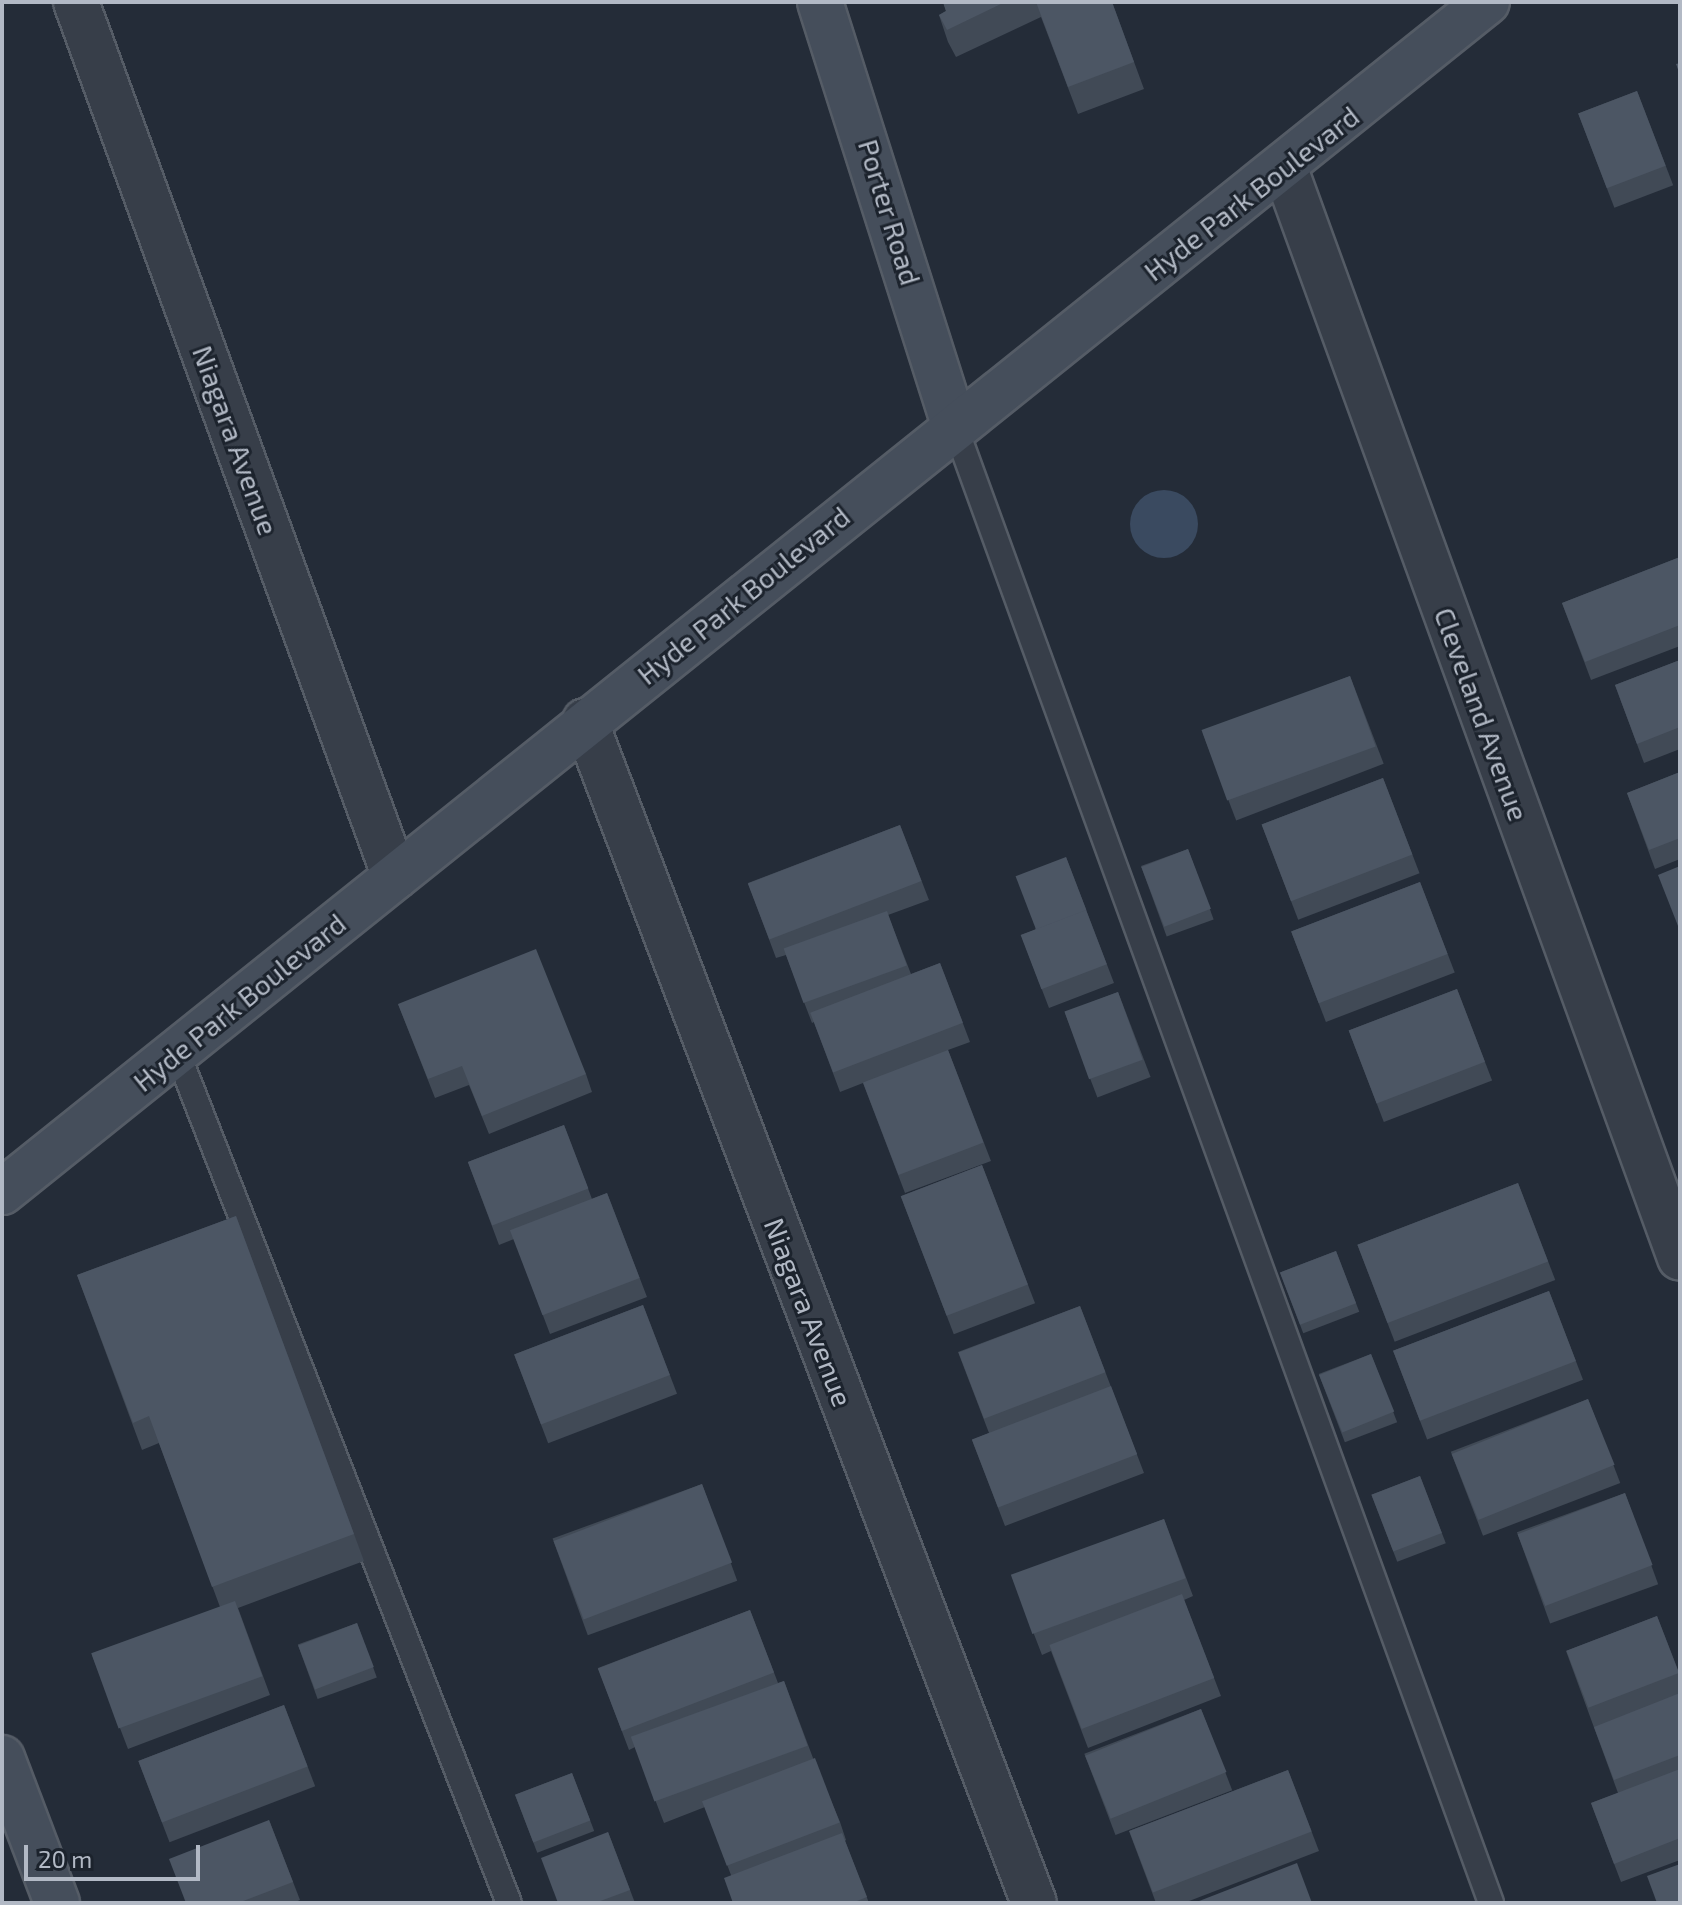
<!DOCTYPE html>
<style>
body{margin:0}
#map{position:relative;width:1682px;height:1905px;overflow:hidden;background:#242c38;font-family:"Exo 2",sans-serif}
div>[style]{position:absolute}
.water>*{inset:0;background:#3a4a60}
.round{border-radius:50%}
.roads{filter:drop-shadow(2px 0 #555c66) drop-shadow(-2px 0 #555c66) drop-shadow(0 2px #555c66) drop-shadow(0 -2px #555c66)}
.lane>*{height:24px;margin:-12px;padding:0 12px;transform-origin:12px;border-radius:12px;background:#373e49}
.street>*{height:44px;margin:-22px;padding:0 22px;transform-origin:22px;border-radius:22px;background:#373e49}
.secondary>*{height:44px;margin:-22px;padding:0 22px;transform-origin:22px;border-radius:22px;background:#454e5b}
.wall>*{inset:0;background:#414a56;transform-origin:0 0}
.building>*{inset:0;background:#4c5664;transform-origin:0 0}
span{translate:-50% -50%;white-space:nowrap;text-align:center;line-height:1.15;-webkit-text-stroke:6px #1c232d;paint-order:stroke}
.street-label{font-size:28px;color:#b2b9c5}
.frame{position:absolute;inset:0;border:4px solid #b2b9c5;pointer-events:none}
.scale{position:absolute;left:24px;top:1845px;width:176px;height:36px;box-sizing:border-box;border:4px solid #b2b9c5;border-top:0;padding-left:10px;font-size:24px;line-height:28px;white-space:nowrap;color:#b2b9c5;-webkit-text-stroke:6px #1c232d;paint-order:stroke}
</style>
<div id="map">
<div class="water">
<div class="round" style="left:1130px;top:490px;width:68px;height:68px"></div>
</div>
<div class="roads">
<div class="lane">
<div style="left:954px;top:424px;width:1573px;rotate:70.04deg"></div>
<div style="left:177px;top:1052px;width:913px;rotate:68.69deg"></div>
</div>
<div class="street">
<div style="left:76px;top:2px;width:931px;rotate:69.97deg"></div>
<div style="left:1285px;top:169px;width:1158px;rotate:70.06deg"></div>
<div style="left:585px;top:721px;width:1264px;rotate:69.2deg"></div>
</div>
<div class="secondary">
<div style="left:820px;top:2px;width:443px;rotate:72.4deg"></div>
<div style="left:2px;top:1192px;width:1903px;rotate:-38.71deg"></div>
<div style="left:2px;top:1758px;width:155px;rotate:69.2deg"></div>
</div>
</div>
<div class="wall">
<div style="clip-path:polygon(943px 2px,1112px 2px,1144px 89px,1078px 114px,1041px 17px,956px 57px,948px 42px,939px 15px,946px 11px)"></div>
<div style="left:1637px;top:91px;width:101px;height:63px;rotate:69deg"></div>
<div style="clip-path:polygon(1680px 557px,1680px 646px,1591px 680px,1562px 603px)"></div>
<div style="clip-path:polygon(1680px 660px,1680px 749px,1644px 763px,1615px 685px)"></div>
<div style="left:1350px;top:676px;width:94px;height:158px;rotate:69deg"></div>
<div style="clip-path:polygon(1680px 772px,1680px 859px,1655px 869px,1627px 793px)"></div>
<div style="left:1383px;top:778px;width:102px;height:130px;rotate:69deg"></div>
<div style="clip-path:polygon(900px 825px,929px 900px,888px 915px,911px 974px,940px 963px,970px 1042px,948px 1050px,991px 1161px,905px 1193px,863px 1083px,840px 1092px,814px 1022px,812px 1023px,786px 955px,776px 958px,748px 883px)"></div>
<div style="left:1188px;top:849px;width:75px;height:50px;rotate:70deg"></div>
<div style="clip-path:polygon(1066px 857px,1114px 983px,1049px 1008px,1021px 935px,1035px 930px)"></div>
<div style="left:1420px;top:882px;width:97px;height:138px;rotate:69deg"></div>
<div style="left:1457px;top:989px;width:98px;height:116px;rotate:69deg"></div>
<div style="left:1118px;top:992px;width:91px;height:57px;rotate:69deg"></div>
<div style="clip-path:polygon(398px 1004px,586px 1074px,592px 1092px,489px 1134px,469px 1085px,435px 1098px)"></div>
<div style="clip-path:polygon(564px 1125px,592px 1199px,607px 1193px,647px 1297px,550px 1334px,514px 1239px,499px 1245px,468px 1162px)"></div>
<div style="left:982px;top:1165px;width:148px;height:87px;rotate:69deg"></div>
<div style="left:1518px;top:1183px;width:104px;height:172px;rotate:69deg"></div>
<div style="clip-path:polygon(236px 1216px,364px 1561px,238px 1608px,270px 1695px,128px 1749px,92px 1655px,220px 1607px,159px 1443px,142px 1450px,77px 1275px)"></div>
<div style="left:1336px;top:1251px;width:65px;height:60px;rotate:69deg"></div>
<div style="left:1549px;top:1291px;width:95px;height:167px;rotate:69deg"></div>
<div style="left:643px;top:1305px;width:95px;height:138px;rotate:69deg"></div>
<div style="clip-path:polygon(1080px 1306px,1144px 1473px,1005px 1526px,972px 1440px,989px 1433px,958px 1352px)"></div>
<div style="left:1371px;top:1354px;width:73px;height:56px;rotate:69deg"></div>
<div style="left:1588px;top:1399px;width:90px;height:147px;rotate:69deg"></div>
<div style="left:1420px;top:1476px;width:72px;height:52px;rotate:69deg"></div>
<div style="left:702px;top:1484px;width:103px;height:159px;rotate:70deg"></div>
<div style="left:1625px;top:1493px;width:97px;height:115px;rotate:70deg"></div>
<div style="clip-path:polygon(1164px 1519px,1193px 1596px,1184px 1600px,1221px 1696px,1088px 1748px,1051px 1651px,1042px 1655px,1012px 1577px)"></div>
<div style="clip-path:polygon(750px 1610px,778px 1683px,784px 1681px,813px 1758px,840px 1822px,846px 1840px,845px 1841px,869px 1903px,733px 1903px,731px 1875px,705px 1807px,664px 1823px,635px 1747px,629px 1750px,598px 1668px)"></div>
<div style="clip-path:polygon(1657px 1616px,1680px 1675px,1680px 1860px,1621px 1882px,1591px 1803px,1618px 1793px,1566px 1651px)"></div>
<div style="left:357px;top:1623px;width:58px;height:63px;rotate:70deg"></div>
<div style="left:284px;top:1705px;width:87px;height:156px;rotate:69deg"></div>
<div style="left:1201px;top:1709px;width:87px;height:125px;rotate:69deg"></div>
<div style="clip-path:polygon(1288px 1770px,1319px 1851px,1184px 1903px,1156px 1903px,1129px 1831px)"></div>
<div style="left:572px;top:1773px;width:62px;height:61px;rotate:69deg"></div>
<div style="clip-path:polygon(269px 1820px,300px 1900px,293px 1903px,185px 1903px)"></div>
<div style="clip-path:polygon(608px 1832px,635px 1903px,558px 1903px)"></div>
</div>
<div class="building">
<div style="clip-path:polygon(943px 2px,1005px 2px,947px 30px,939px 15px,946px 11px)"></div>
<div style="clip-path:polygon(1036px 2px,1112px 2px,1134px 62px,1068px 87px)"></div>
<div style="clip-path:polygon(1680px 63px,1680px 75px,1676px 64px)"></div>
<div style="left:1637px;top:91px;width:80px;height:63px;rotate:69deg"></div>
<div style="clip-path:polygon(1680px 557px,1680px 625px,1585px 662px,1562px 603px)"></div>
<div style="clip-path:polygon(1680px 660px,1680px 727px,1637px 744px,1615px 685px)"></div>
<div style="left:1350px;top:676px;width:75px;height:158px;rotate:70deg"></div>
<div style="clip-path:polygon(1680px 772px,1680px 838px,1649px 850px,1627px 793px)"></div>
<div style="left:1383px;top:778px;width:82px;height:130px;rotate:69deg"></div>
<div style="left:900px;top:825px;width:60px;height:163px;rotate:69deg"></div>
<div style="left:1188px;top:849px;width:64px;height:50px;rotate:69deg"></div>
<div style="left:1066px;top:857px;width:57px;height:54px;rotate:69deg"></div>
<div style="clip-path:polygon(1680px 866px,1680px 931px,1658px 875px)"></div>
<div style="left:1420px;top:882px;width:77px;height:138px;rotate:69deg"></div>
<div style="left:1086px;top:910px;width:58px;height:70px;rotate:69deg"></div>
<div style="left:887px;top:911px;width:58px;height:110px;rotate:70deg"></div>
<div style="clip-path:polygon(536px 949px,586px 1074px,482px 1116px,462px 1066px,428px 1079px,398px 1004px)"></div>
<div style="left:940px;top:963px;width:64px;height:139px;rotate:69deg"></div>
<div style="left:1457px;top:989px;width:78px;height:116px;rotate:69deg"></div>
<div style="left:1118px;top:992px;width:72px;height:57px;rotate:70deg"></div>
<div style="left:948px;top:1050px;width:99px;height:91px;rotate:69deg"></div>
<div style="left:564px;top:1125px;width:68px;height:103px;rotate:69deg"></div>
<div style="left:982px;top:1165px;width:128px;height:87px;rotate:69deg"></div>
<div style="left:1518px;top:1183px;width:84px;height:172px;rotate:69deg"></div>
<div style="left:607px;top:1193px;width:91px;height:104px;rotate:69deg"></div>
<div style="clip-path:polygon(236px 1216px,354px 1534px,212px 1587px,149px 1416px,133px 1423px,77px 1275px)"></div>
<div style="left:1336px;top:1251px;width:56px;height:60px;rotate:69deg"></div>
<div style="left:1549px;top:1291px;width:75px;height:167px;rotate:69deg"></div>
<div style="left:643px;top:1305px;width:75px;height:138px;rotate:69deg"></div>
<div style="left:1080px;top:1306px;width:71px;height:130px;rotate:69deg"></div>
<div style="left:1371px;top:1354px;width:62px;height:56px;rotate:68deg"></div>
<div style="left:1111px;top:1386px;width:73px;height:149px;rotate:69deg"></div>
<div style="left:1588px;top:1399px;width:71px;height:147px;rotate:68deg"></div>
<div style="left:1420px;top:1476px;width:61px;height:52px;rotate:69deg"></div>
<div style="left:702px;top:1484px;width:84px;height:159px;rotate:69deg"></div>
<div style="left:1625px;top:1493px;width:77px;height:115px;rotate:69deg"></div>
<div style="left:1164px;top:1519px;width:63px;height:163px;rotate:70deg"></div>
<div style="left:1182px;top:1594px;width:90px;height:142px;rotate:69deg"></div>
<div style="left:235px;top:1601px;width:80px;height:153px;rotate:70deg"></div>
<div style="left:750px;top:1610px;width:67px;height:163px;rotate:69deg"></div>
<div style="left:1657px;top:1616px;width:61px;height:97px;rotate:69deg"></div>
<div style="left:357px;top:1623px;width:47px;height:63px;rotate:69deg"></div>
<div style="left:784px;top:1681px;width:69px;height:163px;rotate:70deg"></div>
<div style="clip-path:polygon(1680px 1693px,1680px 1755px,1614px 1780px,1594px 1727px)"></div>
<div style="left:284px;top:1705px;width:66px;height:156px;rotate:69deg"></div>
<div style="left:1201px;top:1709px;width:68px;height:125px;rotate:68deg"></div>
<div style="left:815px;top:1758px;width:69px;height:121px;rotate:69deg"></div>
<div style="clip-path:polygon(1680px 1769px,1680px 1838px,1614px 1864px,1591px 1803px)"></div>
<div style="left:1288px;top:1770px;width:66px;height:170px;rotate:69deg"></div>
<div style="left:572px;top:1773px;width:51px;height:61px;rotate:69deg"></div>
<div style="clip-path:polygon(269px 1820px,293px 1882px,238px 1903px,186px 1903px,169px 1859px)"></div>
<div style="clip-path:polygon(608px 1832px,630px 1890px,595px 1903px,558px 1903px,541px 1858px)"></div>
<div style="clip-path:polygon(842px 1833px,867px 1897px,852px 1903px,733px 1903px,724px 1878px)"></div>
<div style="clip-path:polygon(1297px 1863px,1312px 1903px,1194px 1903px)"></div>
<div style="clip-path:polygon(1680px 1864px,1680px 1903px,1657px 1903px,1647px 1876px)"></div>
</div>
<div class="street-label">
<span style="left:1251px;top:193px;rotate:-38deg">Hyde Park Boulevard</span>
<span style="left:890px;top:212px;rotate:73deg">Porter Road</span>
<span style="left:236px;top:440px;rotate:70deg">Niagara Avenue</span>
<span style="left:743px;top:595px;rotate:-39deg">Hyde Park Boulevard</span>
<span style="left:1482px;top:714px;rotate:70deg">Cleveland Avenue</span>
<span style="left:239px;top:1002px;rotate:-39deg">Hyde Park Boulevard</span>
<span style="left:809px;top:1312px;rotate:69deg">Niagara Avenue</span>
</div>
<div class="frame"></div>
<div class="scale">20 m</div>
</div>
